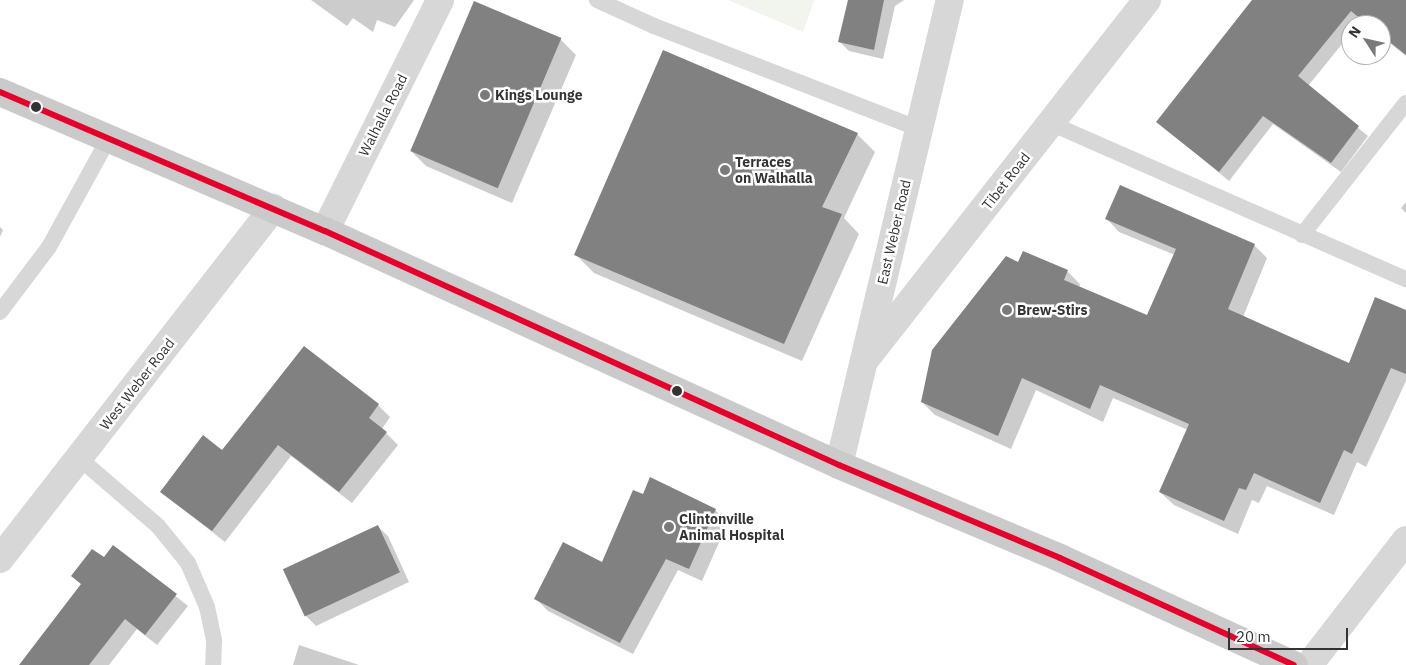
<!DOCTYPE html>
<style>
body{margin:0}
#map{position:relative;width:1406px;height:665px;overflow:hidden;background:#fff;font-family:"IBM Plex Sans",sans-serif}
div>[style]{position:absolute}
.green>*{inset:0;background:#f1f5ed}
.shadow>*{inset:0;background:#0003}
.building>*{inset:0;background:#818181;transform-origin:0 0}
.service>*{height:16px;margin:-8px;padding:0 8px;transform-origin:8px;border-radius:8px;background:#d7d7d7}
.minor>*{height:28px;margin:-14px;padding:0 14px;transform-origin:14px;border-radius:14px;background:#d7d7d7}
.tertiary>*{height:28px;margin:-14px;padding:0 14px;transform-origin:14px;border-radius:14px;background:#d7d7d7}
.primary>*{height:28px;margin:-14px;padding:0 14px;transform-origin:14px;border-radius:14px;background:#cacaca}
.bus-1>*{height:6px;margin:-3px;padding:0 3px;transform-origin:3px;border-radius:3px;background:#e4002b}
.dots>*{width:14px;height:14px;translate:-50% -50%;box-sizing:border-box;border:2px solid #fff;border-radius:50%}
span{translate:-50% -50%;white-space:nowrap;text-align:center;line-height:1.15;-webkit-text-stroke:5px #fff;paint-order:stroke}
.poi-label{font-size:14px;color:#333;font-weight:700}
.left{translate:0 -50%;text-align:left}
.street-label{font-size:14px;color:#333}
.north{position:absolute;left:1341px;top:15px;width:50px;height:50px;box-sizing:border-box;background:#fff;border:1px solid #adadad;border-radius:50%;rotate:305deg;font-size:14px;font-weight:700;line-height:20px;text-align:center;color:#333}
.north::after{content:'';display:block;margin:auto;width:18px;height:22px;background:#7a7a7a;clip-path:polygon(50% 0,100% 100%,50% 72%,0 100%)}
.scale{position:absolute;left:1228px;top:628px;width:120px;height:22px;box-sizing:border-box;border:2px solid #333;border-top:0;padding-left:6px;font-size:15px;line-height:18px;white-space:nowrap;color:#333;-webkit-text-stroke:4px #fff;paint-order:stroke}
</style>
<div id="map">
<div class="green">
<div style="clip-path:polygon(728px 0,814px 0,803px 32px)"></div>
</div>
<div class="shadow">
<div style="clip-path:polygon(311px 0,414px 0,395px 27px,377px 20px,373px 32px,353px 18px,347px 26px)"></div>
<div style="clip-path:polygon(849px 0,904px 0,895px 6px,883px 59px,849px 51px,839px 41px)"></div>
<div style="clip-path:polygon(1253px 0,1406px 0,1406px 56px,1381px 36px,1381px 25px,1368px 25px,1361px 20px,1357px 25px,1351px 25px,1351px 33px,1308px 86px,1368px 136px,1341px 172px,1273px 124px,1229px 181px,1158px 122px)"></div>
<div style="clip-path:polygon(560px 39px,576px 55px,512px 203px,426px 166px,411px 151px)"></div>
<div style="clip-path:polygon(857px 134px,875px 152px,844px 218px,859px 234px,802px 361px,594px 273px,576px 255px)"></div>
<div style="clip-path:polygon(1406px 202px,1406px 213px,1401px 208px)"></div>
<div style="clip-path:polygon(1106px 218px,1254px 245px,1267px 258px,1243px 317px,1350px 365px,1406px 311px,1406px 381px,1366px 467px,1357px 462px,1334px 515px,1267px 486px,1259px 503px,1252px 500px,1238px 534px,1174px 505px,1160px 492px,1188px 430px,1113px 398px,1103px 422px,1036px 390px,1011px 449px,935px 415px,922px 402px,1019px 263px,1067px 271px,1080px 284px,1079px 288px,1148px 317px,1175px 255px,1119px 232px)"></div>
<div style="clip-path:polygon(0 227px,3px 230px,0 237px)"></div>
<div style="clip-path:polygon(378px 405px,390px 417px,382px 429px,398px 445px,352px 503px,291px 456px,225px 542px,161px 492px,222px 451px)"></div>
<div style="clip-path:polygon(715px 510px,728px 522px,702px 581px,678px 570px,633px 654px,548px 611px,535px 598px)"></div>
<div style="clip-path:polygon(378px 527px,388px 536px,409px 582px,316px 626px,306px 616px)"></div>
<div style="clip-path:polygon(114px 547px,188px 606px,157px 645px,137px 629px,109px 665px,20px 665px,82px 585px,73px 576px,104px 559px)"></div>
<div style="clip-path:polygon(299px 645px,359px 665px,293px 665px)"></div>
</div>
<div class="building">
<div style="clip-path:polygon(848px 0,884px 0,874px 50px,838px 42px)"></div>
<div style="clip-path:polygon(1252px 0,1406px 0,1406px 55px,1381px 35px,1381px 25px,1368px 25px,1351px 11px,1298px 76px,1359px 126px,1331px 163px,1263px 116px,1219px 172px,1156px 122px)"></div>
<div style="left:474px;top:1px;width:95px;height:163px;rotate:23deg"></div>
<div style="clip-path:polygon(663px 50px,858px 133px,822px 207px,842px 214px,784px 344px,574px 255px)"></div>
<div style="clip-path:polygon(1120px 185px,1255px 244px,1228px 309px,1349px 363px,1375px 297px,1406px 310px,1406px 374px,1391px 368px,1352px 454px,1344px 450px,1320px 503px,1254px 473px,1246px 490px,1239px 488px,1224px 521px,1159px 492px,1189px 424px,1100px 385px,1090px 409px,1022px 378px,998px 436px,921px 402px,932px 350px,1006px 256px,1018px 262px,1023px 251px,1068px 270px,1064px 280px,1147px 315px,1176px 249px,1105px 219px)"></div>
<div style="clip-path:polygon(304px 346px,379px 404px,369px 418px,387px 432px,339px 492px,278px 445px,212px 531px,160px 492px,203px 435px,222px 450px)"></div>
<div style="clip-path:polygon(650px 477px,716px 509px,689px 569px,666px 559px,620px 643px,534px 599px,563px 542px,602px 562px,633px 490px,643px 494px)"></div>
<div style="left:378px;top:525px;width:52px;height:105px;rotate:65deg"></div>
<div style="clip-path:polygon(113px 545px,177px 594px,145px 635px,125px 619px,89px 665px,19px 665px,81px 584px,71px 576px,92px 549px,104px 557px)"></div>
</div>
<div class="service">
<div style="left:597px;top:0;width:63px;rotate:24.5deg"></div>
<div style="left:654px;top:26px;width:284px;rotate:21.2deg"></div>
<div style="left:1050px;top:123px;width:389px;rotate:23.7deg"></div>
<div style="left:1302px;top:235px;width:168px;rotate:-51.8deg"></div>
<div style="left:0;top:312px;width:81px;rotate:-53deg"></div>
<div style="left:49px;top:247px;width:124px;rotate:-61.2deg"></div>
<div style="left:79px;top:458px;width:104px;rotate:40.7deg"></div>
<div style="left:158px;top:526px;width:48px;rotate:51deg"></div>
<div style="left:188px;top:563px;width:48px;rotate:66.6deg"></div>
<div style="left:207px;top:607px;width:35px;rotate:78deg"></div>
<div style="left:214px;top:641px;width:24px;rotate:92deg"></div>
</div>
<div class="minor">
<div style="left:325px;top:231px;width:258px;rotate:-63.5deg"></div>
<div style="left:864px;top:361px;width:459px;rotate:-51.9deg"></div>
<div style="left:0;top:559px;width:445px;rotate:-52.1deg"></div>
<div style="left:1309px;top:665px;width:158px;rotate:-52.2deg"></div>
</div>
<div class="tertiary">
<div style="left:839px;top:465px;width:478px;rotate:-76.6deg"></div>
</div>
<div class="primary">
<div style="left:0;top:92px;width:353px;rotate:23.2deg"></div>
<div style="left:325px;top:231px;width:565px;rotate:24.48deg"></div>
<div style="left:839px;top:465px;width:240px;rotate:22.8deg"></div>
<div style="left:1060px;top:558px;width:257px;rotate:24.6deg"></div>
</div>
<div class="bus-1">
<div style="left:0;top:92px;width:353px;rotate:23.2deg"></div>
<div style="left:325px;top:231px;width:565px;rotate:24.48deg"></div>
<div style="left:839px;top:465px;width:240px;rotate:22.8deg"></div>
<div style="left:1060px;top:558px;width:257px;rotate:24.6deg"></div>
</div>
<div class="dots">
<div style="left:485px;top:95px;background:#7a7a7a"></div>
<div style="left:36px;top:107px;background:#333"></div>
<div style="left:725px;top:170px;background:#7a7a7a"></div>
<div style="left:1007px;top:310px;background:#7a7a7a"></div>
<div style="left:677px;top:391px;background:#333"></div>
<div style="left:669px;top:527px;background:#7a7a7a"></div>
</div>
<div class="poi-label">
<span class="left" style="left:495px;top:95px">Kings Lounge</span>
<span class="left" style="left:735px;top:170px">Terraces<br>on Walhalla</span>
<span class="left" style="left:1017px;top:310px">Brew-Stirs</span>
<span class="left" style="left:679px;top:527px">Clintonville<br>Animal Hospital</span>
</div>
<div class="street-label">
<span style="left:383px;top:115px;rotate:-63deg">Walhalla Road</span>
<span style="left:1006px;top:181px;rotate:-52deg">Tibet Road</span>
<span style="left:894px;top:232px;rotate:-77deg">East Weber Road</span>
<span style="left:137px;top:384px;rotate:-52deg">West Weber Road</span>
</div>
<div class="north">N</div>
<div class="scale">20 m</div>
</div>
